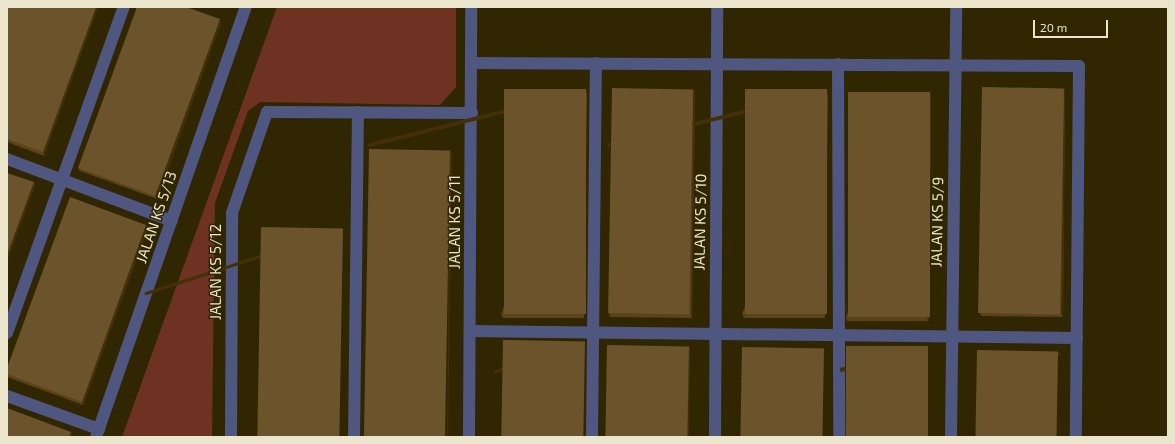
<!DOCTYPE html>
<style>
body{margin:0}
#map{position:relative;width:1175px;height:444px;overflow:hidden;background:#302702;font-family:"Exo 2",sans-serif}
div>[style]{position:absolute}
.green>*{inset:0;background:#6e3223}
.minor>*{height:12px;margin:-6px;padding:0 6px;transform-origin:6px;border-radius:6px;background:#4f5780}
.wall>*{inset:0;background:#5c4218}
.shaded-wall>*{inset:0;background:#443007;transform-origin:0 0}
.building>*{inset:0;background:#6b542b;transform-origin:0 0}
span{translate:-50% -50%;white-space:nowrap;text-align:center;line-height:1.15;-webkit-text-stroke:3px #302702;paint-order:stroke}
.street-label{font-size:15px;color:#ebe5cc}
.frame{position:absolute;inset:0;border:8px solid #ebe5cc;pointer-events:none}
.scale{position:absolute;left:1033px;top:20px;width:75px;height:18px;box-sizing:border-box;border:2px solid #ebe5cc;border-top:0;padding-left:5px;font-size:12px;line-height:14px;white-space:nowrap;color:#ebe5cc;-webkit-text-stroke:3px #302702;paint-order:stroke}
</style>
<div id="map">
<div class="green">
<div style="clip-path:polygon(277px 7px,456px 7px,456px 87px,440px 105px,260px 102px,248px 111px,215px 203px,212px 437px,122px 437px)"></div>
</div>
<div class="minor">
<div style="left:471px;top:63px;width:608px;rotate:0.28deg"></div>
<div style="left:1079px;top:66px;width:371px;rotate:90.5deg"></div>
<div style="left:838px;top:64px;width:373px;rotate:89.8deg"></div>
<div style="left:7px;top:159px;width:176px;rotate:20.6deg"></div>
<div style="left:470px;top:331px;width:607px;rotate:0.66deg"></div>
<div style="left:7px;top:333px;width:346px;rotate:-70.3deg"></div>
<div style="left:7px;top:396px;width:98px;rotate:19.7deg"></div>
<div style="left:96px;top:437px;width:455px;rotate:-70.8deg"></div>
<div style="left:231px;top:437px;width:224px;rotate:-89.7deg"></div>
<div style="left:232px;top:213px;width:107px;rotate:-70.9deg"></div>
<div style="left:267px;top:112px;width:205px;rotate:0.3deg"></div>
<div style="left:354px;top:437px;width:325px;rotate:-89.3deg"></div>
<div style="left:469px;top:437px;width:430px;rotate:-89.7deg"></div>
<div style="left:592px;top:437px;width:374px;rotate:-89.4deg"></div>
<div style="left:715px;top:437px;width:430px;rotate:-89.7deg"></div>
<div style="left:951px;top:437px;width:430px;rotate:-89.3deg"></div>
</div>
<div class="wall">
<div style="clip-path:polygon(9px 7px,98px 7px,44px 156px,7px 142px,7px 12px)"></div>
<div style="clip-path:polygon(221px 23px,157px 199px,80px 171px,78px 168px)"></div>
<div style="clip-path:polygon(586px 89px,587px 93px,584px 318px,503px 318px,501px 314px)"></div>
<div style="clip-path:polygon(693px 89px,695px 92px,692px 318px,610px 317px,609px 313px)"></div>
<div style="clip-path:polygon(1065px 92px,1063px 317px,981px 316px,980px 313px)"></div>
<div style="clip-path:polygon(828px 93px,825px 318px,744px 318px,742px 314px)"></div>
<div style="clip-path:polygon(931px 95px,929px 321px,847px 321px,846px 317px)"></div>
<div style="clip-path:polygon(148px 228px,83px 405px,7px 377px,7px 368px)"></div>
</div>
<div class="shaded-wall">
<div style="clip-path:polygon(96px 7px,98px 7px,44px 156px,43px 152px)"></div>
<div style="clip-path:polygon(220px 19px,221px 23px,157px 199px,155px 196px)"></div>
<div style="clip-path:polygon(1064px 88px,1065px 92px,1063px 317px,1061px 313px)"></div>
<div style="left:586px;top:89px;width:4px;height:226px;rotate:76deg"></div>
<div style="clip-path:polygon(693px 89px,695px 92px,692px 318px,691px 314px)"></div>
<div style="left:827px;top:89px;width:4px;height:226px;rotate:76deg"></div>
<div style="clip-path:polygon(930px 92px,931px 95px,929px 321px,927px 318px)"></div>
<div style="clip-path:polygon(450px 150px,452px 153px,448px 437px,447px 437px)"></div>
<div style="clip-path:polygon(34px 182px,35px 186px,7px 262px,7px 255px)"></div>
<div style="clip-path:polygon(146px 225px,148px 228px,83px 405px,82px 402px)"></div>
<div style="left:343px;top:228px;width:3px;height:209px;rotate:72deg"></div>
<div style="left:585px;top:341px;width:3px;height:96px;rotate:72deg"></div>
<div style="clip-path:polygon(689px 346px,690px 349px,689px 437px,687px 437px)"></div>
<div style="left:928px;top:346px;width:4px;height:91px;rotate:76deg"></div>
<div style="left:824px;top:348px;width:3px;height:89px;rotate:72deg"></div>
<div style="left:1058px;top:351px;width:4px;height:86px;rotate:56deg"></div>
<div style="clip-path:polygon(71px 432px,72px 435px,72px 437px,69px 437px)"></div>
</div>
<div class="building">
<div style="clip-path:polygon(9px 7px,96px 7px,43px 152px,7px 139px,7px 12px)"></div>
<div style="clip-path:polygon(137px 7px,186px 7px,220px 19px,155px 196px,78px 168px)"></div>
<div style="left:982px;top:87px;width:82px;height:226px;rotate:1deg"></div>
<div style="left:612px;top:88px;width:81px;height:225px;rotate:1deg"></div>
<div style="left:504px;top:89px;width:82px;height:225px"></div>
<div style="left:745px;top:89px;width:82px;height:225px"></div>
<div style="left:848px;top:92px;width:82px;height:225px"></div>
<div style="left:369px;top:149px;width:81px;height:288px;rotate:1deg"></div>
<div style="clip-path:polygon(7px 173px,34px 182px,7px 255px)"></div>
<div style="clip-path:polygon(70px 197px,146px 225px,82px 402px,7px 374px,7px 368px)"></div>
<div style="left:261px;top:227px;width:82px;height:210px;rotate:1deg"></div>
<div style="left:503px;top:340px;width:82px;height:97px;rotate:1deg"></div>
<div style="left:607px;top:345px;width:82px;height:92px;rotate:1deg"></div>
<div style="left:846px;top:346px;width:82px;height:91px"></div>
<div style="left:742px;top:347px;width:82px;height:90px;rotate:1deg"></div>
<div style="left:977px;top:350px;width:81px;height:87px;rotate:1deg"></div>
<div style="clip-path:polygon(7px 408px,71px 432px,69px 437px,7px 437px)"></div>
</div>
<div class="street-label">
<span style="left:156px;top:217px;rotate:-71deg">JALAN KS 5/13</span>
<span style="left:455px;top:222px;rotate:-90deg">JALAN KS 5/11</span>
<span style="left:700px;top:222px;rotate:-89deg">JALAN KS 5/10</span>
<span style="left:937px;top:222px;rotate:-89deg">JALAN KS 5/9</span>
<span style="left:216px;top:272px;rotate:-90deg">JALAN KS 5/12</span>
</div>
<div class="frame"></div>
<div class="scale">20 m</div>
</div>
